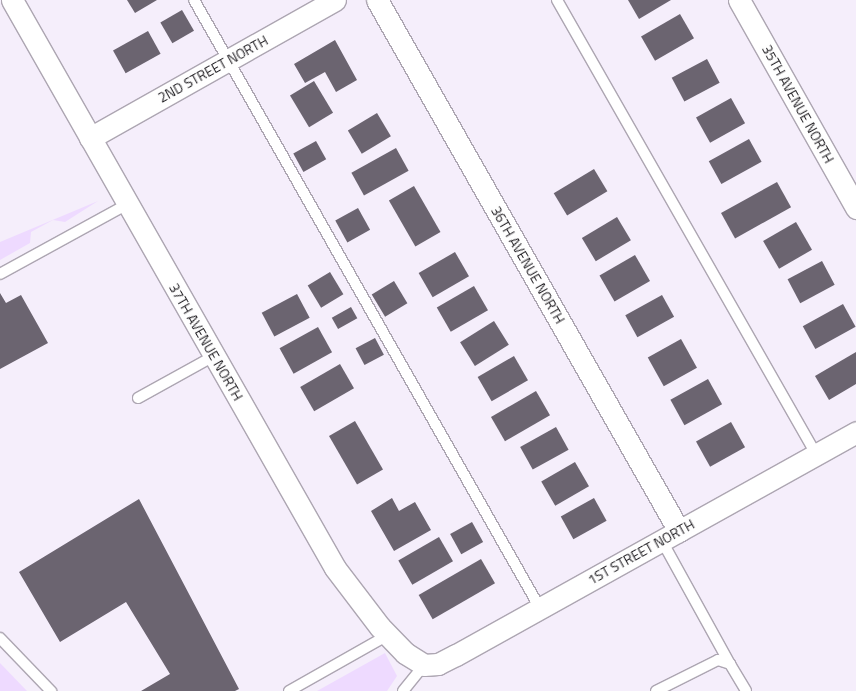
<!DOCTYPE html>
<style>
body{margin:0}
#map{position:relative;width:856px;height:691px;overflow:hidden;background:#f5eefb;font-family:"Titillium Web",sans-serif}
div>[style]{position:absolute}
.green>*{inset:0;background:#eedaff}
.building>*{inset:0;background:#6b6470;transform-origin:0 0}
.roads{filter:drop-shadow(1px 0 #ada6b2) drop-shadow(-1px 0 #ada6b2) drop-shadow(0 1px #ada6b2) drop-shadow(0 -1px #ada6b2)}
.service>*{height:10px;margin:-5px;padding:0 5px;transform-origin:5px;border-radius:5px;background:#fff}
.minor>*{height:21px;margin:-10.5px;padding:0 10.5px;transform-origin:10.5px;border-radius:10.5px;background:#fff}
span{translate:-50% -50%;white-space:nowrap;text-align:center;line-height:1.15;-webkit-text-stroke:5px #fefefe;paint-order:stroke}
.street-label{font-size:14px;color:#262428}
</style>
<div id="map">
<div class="green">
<div style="clip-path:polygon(98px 201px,65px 222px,53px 220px,31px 232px,30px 243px,0 260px,0 242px)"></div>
<div style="clip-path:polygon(385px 653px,397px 676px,387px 691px,317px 691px)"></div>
<div style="clip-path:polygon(0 663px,27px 691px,0 691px)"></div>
</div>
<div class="building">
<div style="clip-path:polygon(127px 0,157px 0,135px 13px)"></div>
<div style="clip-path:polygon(628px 0,671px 0,639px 19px)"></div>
<div style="left:182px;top:10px;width:24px;height:25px;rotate:60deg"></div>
<div style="left:680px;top:14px;width:28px;height:45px;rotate:60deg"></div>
<div style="left:148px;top:31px;width:26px;height:40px;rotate:61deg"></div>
<div style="clip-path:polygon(335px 40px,357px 80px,336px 92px,325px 72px,305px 83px,294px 64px)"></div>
<div style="left:707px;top:59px;width:27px;height:40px;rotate:62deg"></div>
<div style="left:314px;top:81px;width:37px;height:28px;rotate:59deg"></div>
<div style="left:731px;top:98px;width:29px;height:40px;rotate:61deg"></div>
<div style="left:377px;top:113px;width:27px;height:34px;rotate:59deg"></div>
<div style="left:749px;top:139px;width:26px;height:46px;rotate:61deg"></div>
<div style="left:316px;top:141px;width:21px;height:26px;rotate:61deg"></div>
<div style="left:396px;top:148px;width:26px;height:51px;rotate:61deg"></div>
<div style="left:594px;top:169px;width:26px;height:47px;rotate:59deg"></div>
<div style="left:777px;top:182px;width:29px;height:64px;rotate:61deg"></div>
<div style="left:414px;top:186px;width:53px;height:29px;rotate:60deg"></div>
<div style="left:358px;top:208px;width:25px;height:26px;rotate:61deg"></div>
<div style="left:617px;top:217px;width:27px;height:41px;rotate:59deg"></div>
<div style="left:796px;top:222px;width:32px;height:38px;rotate:60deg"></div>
<div style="left:455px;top:252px;width:28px;height:42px;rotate:60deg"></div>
<div style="left:635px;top:255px;width:30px;height:41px;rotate:60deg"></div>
<div style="left:822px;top:261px;width:27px;height:39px;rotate:62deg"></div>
<div style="left:330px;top:272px;width:26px;height:26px;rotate:59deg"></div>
<div style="left:394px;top:281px;width:26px;height:26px;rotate:59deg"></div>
<div style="left:474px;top:286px;width:28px;height:43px;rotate:60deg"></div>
<div style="clip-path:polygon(0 293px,6px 303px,21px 295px,48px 343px,0 369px)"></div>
<div style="left:297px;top:294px;width:27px;height:40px;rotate:62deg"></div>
<div style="left:662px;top:295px;width:25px;height:42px;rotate:61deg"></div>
<div style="left:843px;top:304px;width:26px;height:46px;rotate:61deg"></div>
<div style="left:351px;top:307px;width:13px;height:22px;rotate:61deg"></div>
<div style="left:494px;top:321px;width:28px;height:40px;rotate:58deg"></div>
<div style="left:318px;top:327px;width:29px;height:44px;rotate:61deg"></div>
<div style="left:375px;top:338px;width:19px;height:22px;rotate:62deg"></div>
<div style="left:681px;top:339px;width:33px;height:38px;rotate:61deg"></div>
<div style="clip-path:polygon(856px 352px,856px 384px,829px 400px,815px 376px)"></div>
<div style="left:514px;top:356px;width:28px;height:42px;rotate:60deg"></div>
<div style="left:340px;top:364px;width:28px;height:46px;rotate:60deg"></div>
<div style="left:708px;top:379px;width:29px;height:43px;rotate:61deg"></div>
<div style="left:536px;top:391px;width:28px;height:52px;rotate:60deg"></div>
<div style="left:355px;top:421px;width:56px;height:30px;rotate:60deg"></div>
<div style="left:731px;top:422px;width:29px;height:40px;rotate:61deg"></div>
<div style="left:556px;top:427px;width:26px;height:41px;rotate:61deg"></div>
<div style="left:575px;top:462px;width:28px;height:39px;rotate:60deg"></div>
<div style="clip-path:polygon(392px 498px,399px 511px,415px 502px,431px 530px,394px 551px,371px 511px)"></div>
<div style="left:594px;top:498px;width:26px;height:38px;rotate:61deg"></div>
<div style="clip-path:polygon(139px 499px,239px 689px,235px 691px,141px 691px,170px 674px,126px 602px,60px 642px,19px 572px)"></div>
<div style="left:472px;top:522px;width:23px;height:25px;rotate:61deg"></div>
<div style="left:439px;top:537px;width:28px;height:47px;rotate:60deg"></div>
<div style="left:481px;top:559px;width:28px;height:72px;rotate:60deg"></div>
</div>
<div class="roads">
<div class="service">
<div style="left:194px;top:0;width:700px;rotate:60.36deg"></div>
<div style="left:557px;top:0;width:523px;rotate:60.3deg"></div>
<div style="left:0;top:274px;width:146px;rotate:-28.7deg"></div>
<div style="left:138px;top:398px;width:87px;rotate:-28.9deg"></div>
<div style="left:662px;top:541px;width:141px;rotate:61.1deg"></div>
<div style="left:0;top:638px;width:74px;rotate:46.1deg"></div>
<div style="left:289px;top:691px;width:114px;rotate:-29.5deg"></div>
<div style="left:403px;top:691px;width:33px;rotate:-51deg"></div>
<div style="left:656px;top:691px;width:69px;rotate:-26.6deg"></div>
<div style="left:718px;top:660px;width:13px;rotate:18deg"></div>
<div style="left:730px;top:664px;width:31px;rotate:59deg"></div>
</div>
<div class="minor">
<div style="left:12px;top:0;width:653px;rotate:60.37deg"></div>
<div style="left:335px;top:568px;width:74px;rotate:52.7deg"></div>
<div style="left:380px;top:627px;width:36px;rotate:46deg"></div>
<div style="left:405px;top:653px;width:22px;rotate:32deg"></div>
<div style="left:424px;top:665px;width:14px;rotate:-4deg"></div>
<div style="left:438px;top:664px;width:20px;rotate:-27deg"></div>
<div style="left:456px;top:655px;width:458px;rotate:-29.1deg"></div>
<div style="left:377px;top:0;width:611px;rotate:60.37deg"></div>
<div style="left:739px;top:0;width:239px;rotate:60.6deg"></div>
<div style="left:90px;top:138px;width:281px;rotate:-29.4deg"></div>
</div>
</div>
<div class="street-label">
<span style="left:213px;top:69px;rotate:-29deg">2ND STREET NORTH</span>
<span style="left:798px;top:104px;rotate:61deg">35TH AVENUE NORTH</span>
<span style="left:528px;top:265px;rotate:60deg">36TH AVENUE NORTH</span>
<span style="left:206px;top:342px;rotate:60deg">37TH AVENUE NORTH</span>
<span style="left:641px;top:552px;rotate:-29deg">1ST STREET NORTH</span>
</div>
</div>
